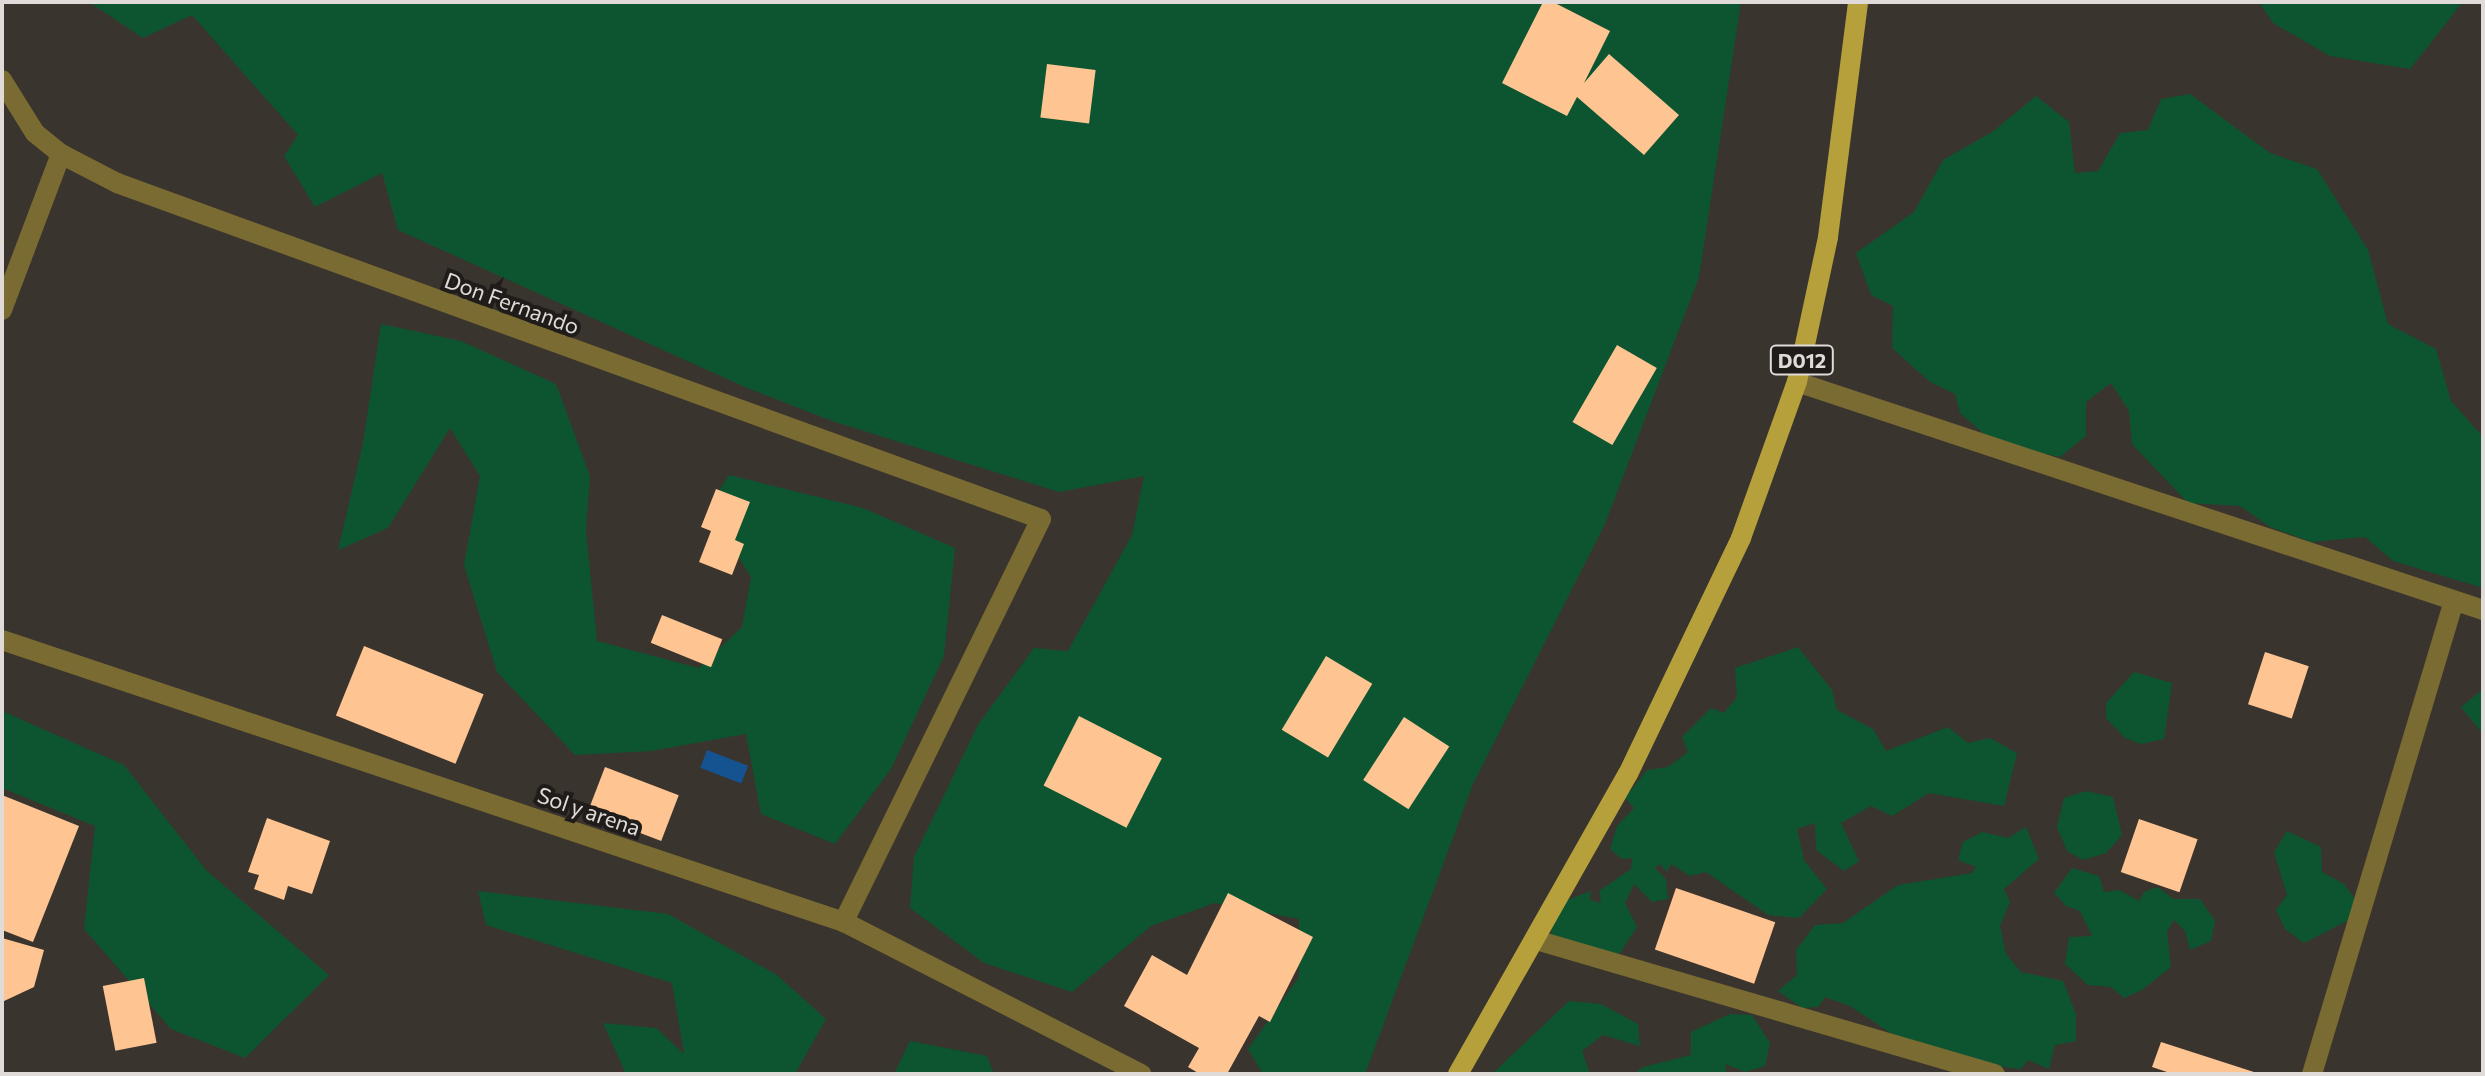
<!DOCTYPE html>
<style>
body{margin:0}
#map{position:relative;width:2485px;height:1076px;overflow:hidden;background:#3a342e;font-family:Commissioner,sans-serif}
div>[style]{position:absolute}
.green>*{inset:0;background:#0c5530}
.water>*{inset:0;background:#145390;transform-origin:0 0}
.building>*{inset:0;background:#fec492;transform-origin:0 0}
.minor>*{height:20px;margin:-10px;padding:0 10px;transform-origin:10px;border-radius:10px;background:#796b31}
.major>*{height:20px;margin:-10px;padding:0 10px;transform-origin:10px;border-radius:10px;background:#b6a03c}
span{translate:-50% -50%;white-space:nowrap;text-align:center;line-height:1.15;-webkit-text-stroke:8px #1f1c1a;paint-order:stroke}
.shield-label span{padding:2px 6px;background:#1f1c1a;border:2px solid;border-radius:6px;-webkit-text-stroke-width:0}
.shield-label{font-size:20px;color:#e0dbd8;font-weight:700}
.street-label{font-size:22px;color:#e0dbd8}
.frame{position:absolute;inset:0;border:4px solid #e0dbd8;pointer-events:none}
</style>
<div id="map">
<div class="green">
<div style="clip-path:polygon(89px 2px,1741px 2px,1699px 277px,1605px 524px,1473px 784px,1365px 1074px,1263px 1074px,1248px 1049px,1299px 977px,1299px 919px,1215px 903px,1151px 926px,1072px 992px,984px 963px,910px 908px,914px 857px,978px 725px,1034px 648px,1068px 651px,1132px 535px,1144px 476px,1059px 492px,832px 421px,747px 388px,398px 230px,382px 173px,315px 207px,284px 156px,298px 135px,192px 15px,143px 38px)"></div>
<div style="clip-path:polygon(2259px 2px,2462px 2px,2462px 3px,2410px 69px,2330px 56px,2273px 23px)"></div>
<div style="clip-path:polygon(2190px 94px,2270px 153px,2317px 169px,2368px 250px,2388px 324px,2436px 349px,2451px 401px,2483px 437px,2483px 588px,2393px 561px,2365px 537px,2311px 542px,2270px 527px,2240px 506px,2188px 503px,2132px 444px,2129px 411px,2111px 383px,2086px 402px,2086px 436px,2060px 457px,2015px 448px,1984px 434px,1960px 413px,1955px 394px,1930px 382px,1892px 348px,1893px 306px,1871px 295px,1856px 253px,1914px 212px,1943px 160px,1992px 132px,2036px 96px,2069px 122px,2075px 173px,2098px 171px,2120px 133px,2148px 130px,2161px 99px)"></div>
<div style="clip-path:polygon(381px 324px,461px 341px,556px 384px,590px 476px,586px 531px,597px 641px,699px 668px,742px 627px,751px 577px,708px 508px,729px 475px,863px 508px,955px 548px,944px 656px,891px 769px,835px 844px,761px 814px,746px 734px,651px 751px,575px 755px,497px 672px,464px 565px,480px 476px,450px 428px,388px 528px,338px 550px,363px 443px)"></div>
<div style="clip-path:polygon(1798px 647px,1832px 690px,1837px 710px,1873px 729px,1886px 751px,1948px 727px,1968px 743px,1990px 738px,2017px 753px,2004px 806px,1929px 793px,1892px 816px,1871px 806px,1841px 823px,1859px 861px,1844px 871px,1816px 850px,1815px 823px,1797px 829px,1804px 860px,1827px 889px,1799px 918px,1768px 915px,1706px 872px,1690px 876px,1671px 864px,1667px 872px,1660px 864px,1655px 868px,1666px 879px,1668px 899px,1652px 902px,1634px 884px,1625px 903px,1637px 927px,1620px 953px,1584px 961px,1549px 951px,1553px 919px,1567px 900px,1591px 891px,1590px 900px,1601px 903px,1599px 891px,1631px 869px,1632px 858px,1622px 859px,1610px 849px,1617px 826px,1634px 808px,1625px 798px,1647px 770px,1668px 767px,1688px 752px,1682px 737px,1711px 708px,1724px 713px,1737px 697px,1735px 668px)"></div>
<div style="clip-path:polygon(2134px 672px,2172px 683px,2164px 739px,2141px 744px,2125px 738px,2106px 718px,2106px 703px)"></div>
<div style="clip-path:polygon(2483px 689px,2483px 734px,2461px 707px)"></div>
<div style="clip-path:polygon(2px 711px,124px 765px,206px 870px,329px 975px,245px 1058px,171px 1029px,84px 929px,95px 826px,2px 788px)"></div>
<div style="clip-path:polygon(2086px 791px,2113px 797px,2122px 835px,2106px 853px,2083px 860px,2067px 851px,2057px 827px,2064px 798px)"></div>
<div style="clip-path:polygon(2026px 827px,2039px 859px,2004px 889px,2010px 902px,2000px 926px,2006px 954px,2021px 972px,2063px 981px,2076px 1014px,2076px 1041px,2055px 1045px,2049px 1069px,2028px 1060px,2021px 1069px,1975px 1064px,1892px 1034px,1850px 1006px,1825px 997px,1818px 1007px,1802px 1008px,1778px 991px,1797px 975px,1796px 950px,1815px 925px,1843px 923px,1898px 885px,1972px 873px,1976px 867px,1958px 860px,1963px 842px,1982px 832px,2008px 838px)"></div>
<div style="clip-path:polygon(2287px 831px,2321px 847px,2322px 872px,2344px 884px,2358px 903px,2353px 918px,2304px 943px,2285px 929px,2276px 910px,2287px 895px,2274px 852px)"></div>
<div style="clip-path:polygon(2072px 868px,2099px 876px,2104px 892px,2119px 890px,2139px 901px,2144px 892px,2157px 887px,2174px 899px,2200px 899px,2215px 921px,2211px 941px,2190px 950px,2185px 931px,2174px 920px,2167px 932px,2171px 967px,2142px 990px,2124px 998px,2111px 987px,2088px 985px,2065px 964px,2069px 937px,2092px 936px,2080px 911px,2066px 906px,2054px 893px)"></div>
<div style="clip-path:polygon(478px 891px,668px 914px,777px 975px,826px 1019px,795px 1074px,626px 1074px,603px 1023px,656px 1028px,684px 1054px,672px 983px,486px 925px)"></div>
<div style="clip-path:polygon(1569px 1001px,1601px 1004px,1638px 1024px,1640px 1046px,1603px 1035px,1582px 1051px,1590px 1074px,1492px 1074px)"></div>
<div style="clip-path:polygon(1730px 1014px,1752px 1015px,1770px 1043px,1765px 1066px,1745px 1072px,1725px 1064px,1727px 1074px,1634px 1074px,1643px 1067px,1691px 1055px,1691px 1032px)"></div>
<div style="clip-path:polygon(910px 1041px,987px 1056px,994px 1074px,894px 1074px)"></div>
</div>
<div class="water">
<div style="left:707px;top:750px;width:44px;height:19px;rotate:21deg"></div>
</div>
<div class="building">
<div style="clip-path:polygon(1543px 2px,1553px 2px,1610px 31px,1584px 83px,1609px 54px,1679px 115px,1644px 155px,1577px 97px,1567px 116px,1502px 83px)"></div>
<div style="left:1047px;top:64px;width:49px;height:54px;rotate:7deg"></div>
<div style="left:1617px;top:345px;width:46px;height:89px;rotate:30deg"></div>
<div style="clip-path:polygon(716px 489px,750px 502px,735px 540px,744px 544px,732px 575px,699px 562px,711px 531px,701px 527px)"></div>
<div style="left:662px;top:615px;width:65px;height:30px;rotate:22deg"></div>
<div style="left:364px;top:646px;width:129px;height:75px;rotate:22deg"></div>
<div style="left:2265px;top:652px;width:46px;height:55px;rotate:18deg"></div>
<div style="left:1326px;top:656px;width:54px;height:86px;rotate:31deg"></div>
<div style="left:1079px;top:716px;width:93px;height:78px;rotate:27deg"></div>
<div style="left:1404px;top:717px;width:54px;height:75px;rotate:33deg"></div>
<div style="left:605px;top:767px;width:79px;height:49px;rotate:21deg"></div>
<div style="clip-path:polygon(2px 795px,79px 826px,33px 942px,2px 930px)"></div>
<div style="clip-path:polygon(267px 818px,330px 841px,312px 894px,288px 886px,284px 900px,254px 889px,259px 875px,248px 872px)"></div>
<div style="left:2139px;top:819px;width:62px;height:56px;rotate:19deg"></div>
<div style="left:1676px;top:888px;width:105px;height:65px;rotate:19deg"></div>
<div style="clip-path:polygon(1228px 893px,1313px 937px,1270px 1022px,1259px 1016px,1227px 1074px,1200px 1074px,1188px 1067px,1199px 1048px,1124px 1006px,1152px 955px,1187px 975px)"></div>
<div style="clip-path:polygon(2px 938px,44px 950px,34px 987px,2px 1002px)"></div>
<div style="left:144px;top:978px;width:66px;height:42px;rotate:79deg"></div>
<div style="clip-path:polygon(2161px 1042px,2257px 1073px,2257px 1074px,2173px 1074px,2152px 1067px)"></div>
</div>
<div class="minor">
<div style="left:2px;top:80px;width:62px;rotate:58.1deg"></div>
<div style="left:35px;top:133px;width:33px;rotate:39deg"></div>
<div style="left:61px;top:154px;width:63px;rotate:27.4deg"></div>
<div style="left:117px;top:183px;width:983px;rotate:19.98deg"></div>
<div style="left:1041px;top:519px;width:449px;rotate:116.1deg"></div>
<div style="left:2px;top:310px;width:167px;rotate:-69.3deg"></div>
<div style="left:1797px;top:382px;width:723px;rotate:18.38deg"></div>
<div style="left:2px;top:640px;width:888px;rotate:18.52deg"></div>
<div style="left:844px;top:922px;width:334px;rotate:27.1deg"></div>
<div style="left:1536px;top:940px;width:478px;rotate:16.3deg"></div>
<div style="left:2312px;top:1074px;width:494px;rotate:-73.3deg"></div>
</div>
<div class="major">
<div style="left:1458px;top:1074px;width:345px;rotate:-60.5deg"></div>
<div style="left:1628px;top:774px;width:262px;rotate:-64.4deg"></div>
<div style="left:1741px;top:538px;width:166px;rotate:-70.3deg"></div>
<div style="left:1797px;top:382px;width:148px;rotate:-77.9deg"></div>
<div style="left:1828px;top:237px;width:237px;rotate:-82.7deg"></div>
</div>
<div class="shield-label">
<span style="left:1802px;top:360px">D012</span>
</div>
<div class="street-label">
<span style="left:512px;top:303px;rotate:20deg">Don Fernando</span>
<span style="left:589px;top:811px;rotate:19deg">Sol y arena</span>
</div>
<div class="frame"></div>
</div>
